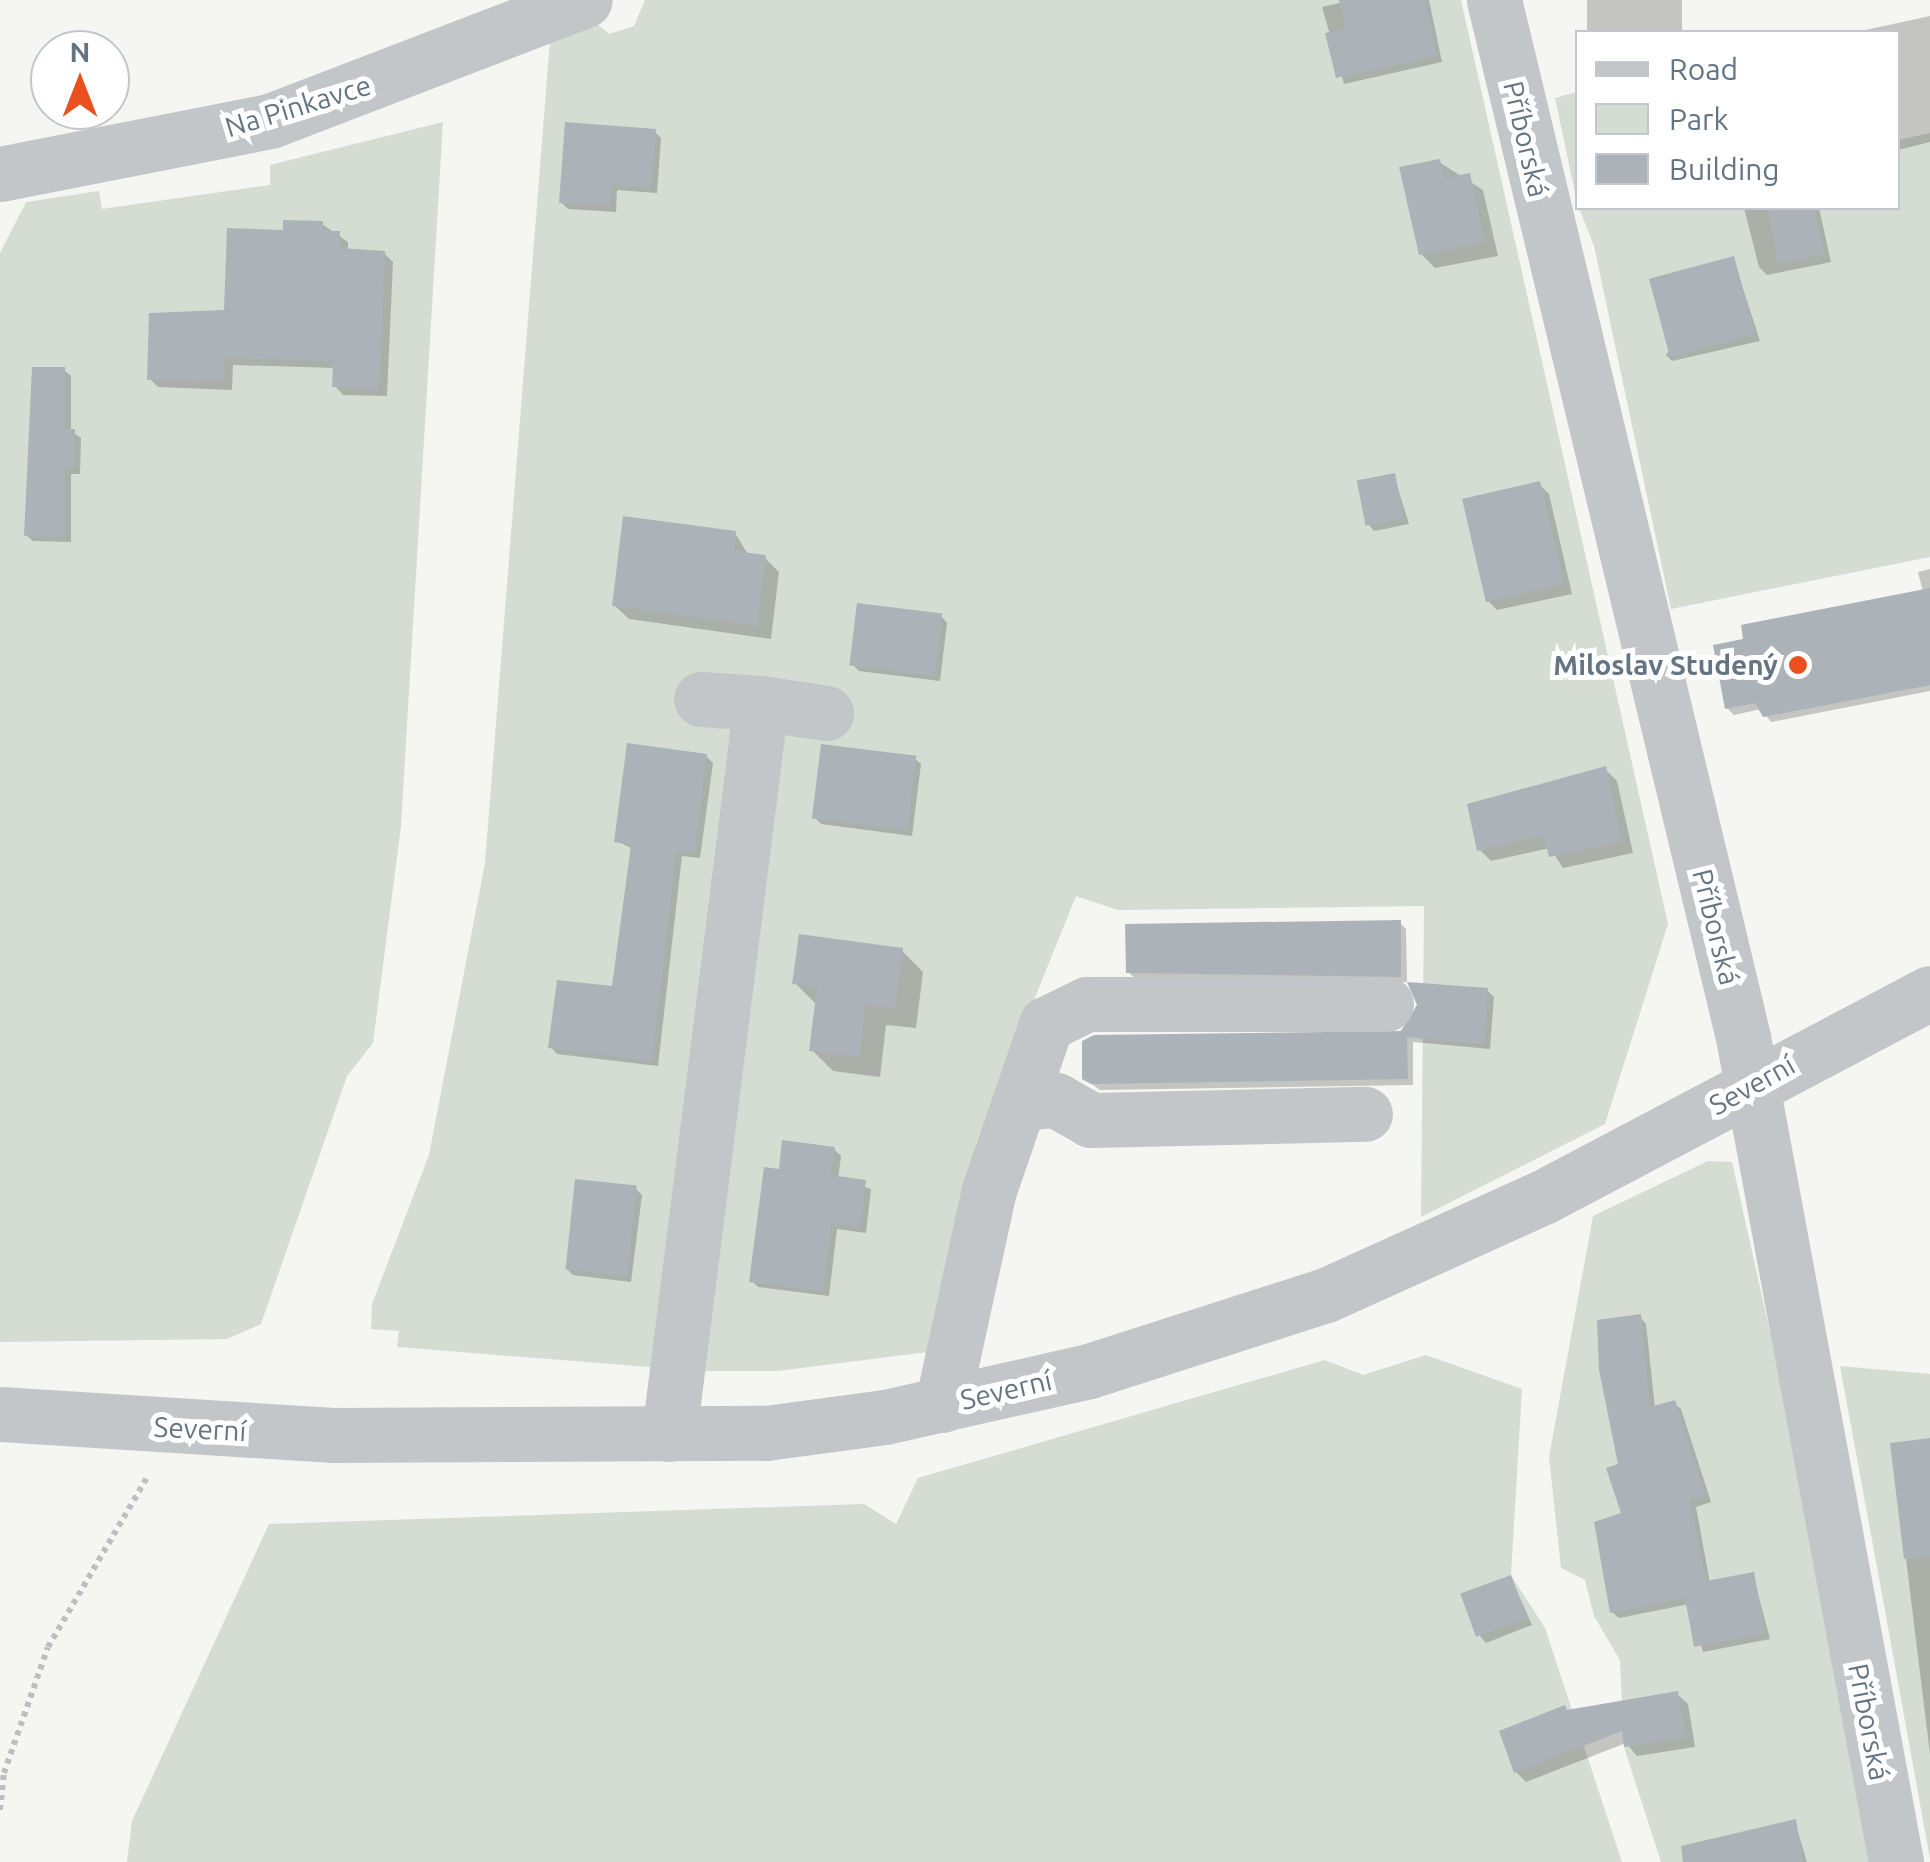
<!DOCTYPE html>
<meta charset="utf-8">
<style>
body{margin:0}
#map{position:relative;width:1930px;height:1862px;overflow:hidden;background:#f5f5f1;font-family:Ubuntu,sans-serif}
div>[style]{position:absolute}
.green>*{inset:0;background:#d5dcd2}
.shadow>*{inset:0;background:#0003;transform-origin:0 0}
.building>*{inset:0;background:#abb3b8;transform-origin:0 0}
.path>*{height:6px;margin-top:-3px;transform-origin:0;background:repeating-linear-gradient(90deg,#bcbec0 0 5px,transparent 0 10px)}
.minor>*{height:55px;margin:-27.5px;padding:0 27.5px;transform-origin:27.5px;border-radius:27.5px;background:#c2c6c9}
.dots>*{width:28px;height:28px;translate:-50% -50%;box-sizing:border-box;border:5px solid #fff;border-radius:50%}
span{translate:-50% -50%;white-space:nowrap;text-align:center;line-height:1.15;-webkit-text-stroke:10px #fff;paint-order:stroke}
.street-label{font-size:28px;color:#637483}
.poi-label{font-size:28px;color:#637483;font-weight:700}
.right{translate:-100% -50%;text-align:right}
.legend{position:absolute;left:1575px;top:30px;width:325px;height:180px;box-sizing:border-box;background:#fff;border:2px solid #c1c7cd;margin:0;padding:12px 18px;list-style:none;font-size:30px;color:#637483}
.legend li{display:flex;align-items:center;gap:20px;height:50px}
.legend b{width:50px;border:2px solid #c1c7cd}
.north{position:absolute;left:30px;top:30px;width:100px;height:100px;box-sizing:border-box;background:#fff;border:2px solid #c1c7cd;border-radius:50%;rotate:0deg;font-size:28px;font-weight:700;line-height:40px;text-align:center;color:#637483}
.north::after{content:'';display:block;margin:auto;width:35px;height:45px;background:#e9501d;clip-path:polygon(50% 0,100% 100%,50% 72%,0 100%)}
</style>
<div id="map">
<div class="green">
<div style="clip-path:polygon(645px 0,1461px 0,1668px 924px,1605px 1124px,1421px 1217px,1424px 906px,1118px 910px,1076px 896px,977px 1141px,936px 1351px,777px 1371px,703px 1371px,740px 719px,662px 1368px,397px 1347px,399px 1331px,371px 1329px,372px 1304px,429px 1155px,485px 863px,550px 40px,592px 20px,609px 34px,634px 26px)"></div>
<div style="clip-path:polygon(1577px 92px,1578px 92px,1577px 202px,1555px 98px)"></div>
<div style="clip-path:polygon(443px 122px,401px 826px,373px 1043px,347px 1076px,261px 1324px,227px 1339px,0 1342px,0 253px,26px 202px,99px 191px,102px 209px,270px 185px,270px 165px)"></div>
<div style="clip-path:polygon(1930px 133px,1930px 557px,1671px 609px,1594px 246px,1579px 208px,1898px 208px,1898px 140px)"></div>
<div style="clip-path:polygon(1708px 1161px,1732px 1162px,1785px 1399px,1871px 1862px,1661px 1862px,1624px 1747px,1620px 1660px,1594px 1616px,1585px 1580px,1561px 1568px,1549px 1457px,1593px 1216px)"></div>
<div style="clip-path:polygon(1426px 1355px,1522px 1389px,1511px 1575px,1545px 1628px,1622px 1862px,127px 1862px,132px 1821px,269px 1524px,864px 1504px,896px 1524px,918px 1478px,1325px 1360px,1363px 1375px)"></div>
<div style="clip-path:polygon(1840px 1366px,1930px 1374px,1930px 1859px,1888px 1627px)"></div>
</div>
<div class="shadow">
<div style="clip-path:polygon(1353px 0,1429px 0,1442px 62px,1344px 84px,1322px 7px)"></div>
<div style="left:1587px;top:0;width:95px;height:33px"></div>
<div style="clip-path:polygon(1930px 16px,1930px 142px,1898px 150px,1898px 32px,1856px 32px)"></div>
<div style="clip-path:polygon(655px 132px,661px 138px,657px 193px,617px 190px,616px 212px,568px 209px,561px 202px)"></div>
<div style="clip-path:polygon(1439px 162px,1483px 190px,1498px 256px,1435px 268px,1421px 254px)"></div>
<div style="clip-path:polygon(1744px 208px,1819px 208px,1831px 262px,1767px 275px,1759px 267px)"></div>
<div style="clip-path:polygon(322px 224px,348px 242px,348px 251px,384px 253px,393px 262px,387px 396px,343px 395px,335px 386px,335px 368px,233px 365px,232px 390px,158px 387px,150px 379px,227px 313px,285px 233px)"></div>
<div style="clip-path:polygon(1733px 258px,1760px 341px,1672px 361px,1666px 355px)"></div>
<div style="clip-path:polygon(64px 370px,71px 376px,71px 431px,81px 438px,80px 474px,71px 474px,71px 542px,33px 541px,26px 535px)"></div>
<div style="clip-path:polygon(1394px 476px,1409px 524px,1374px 531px,1368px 524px)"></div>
<div style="clip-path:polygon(1539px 484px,1549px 494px,1572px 594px,1497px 610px,1487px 600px)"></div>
<div style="clip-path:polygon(735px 533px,749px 556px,765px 558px,779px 572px,771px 639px,629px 619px,614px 605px)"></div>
<div style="clip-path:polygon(1930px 569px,1930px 691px,1771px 722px,1761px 709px,1734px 715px,1727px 708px,1923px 592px,1918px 572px)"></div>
<div style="clip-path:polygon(941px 616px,947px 623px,940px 681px,859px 671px,852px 664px)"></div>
<div style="clip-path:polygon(706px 756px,713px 763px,700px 858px,682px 856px,658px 1066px,557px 1054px,551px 1047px,614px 989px,633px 849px,617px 841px)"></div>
<div style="clip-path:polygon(914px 758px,921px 764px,912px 836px,821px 824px,814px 817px)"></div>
<div style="clip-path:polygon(1605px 769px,1617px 781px,1633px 853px,1563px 868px,1550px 848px,1491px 861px,1479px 849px)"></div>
<div style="clip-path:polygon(1400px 923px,1406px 929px,1407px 982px,1135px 978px,1128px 972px)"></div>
<div style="clip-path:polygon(901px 950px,923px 972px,916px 1028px,886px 1025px,880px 1077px,833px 1071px,812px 1050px,817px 1005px,795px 983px)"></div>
<div style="clip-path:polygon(1487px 990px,1494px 997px,1490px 1049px,1413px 1042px,1413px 1085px,1100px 1090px,1084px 1078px,1388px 1038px)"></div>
<div style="clip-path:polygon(834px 1149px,841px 1156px,838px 1179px,871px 1189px,866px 1233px,837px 1229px,829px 1296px,758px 1287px,752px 1281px)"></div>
<div style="clip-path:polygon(636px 1189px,642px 1195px,631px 1282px,573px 1275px,566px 1268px)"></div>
<div style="clip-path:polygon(1640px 1317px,1646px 1324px,1655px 1408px,1674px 1403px,1681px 1409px,1711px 1502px,1696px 1507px,1710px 1583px,1753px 1575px,1770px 1639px,1703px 1652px,1689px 1604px,1619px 1618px,1612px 1612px)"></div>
<div style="clip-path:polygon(1930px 1441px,1930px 1754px,1892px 1445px)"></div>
<div style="clip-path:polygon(1511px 1578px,1532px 1625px,1486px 1643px,1480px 1636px)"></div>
<div style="clip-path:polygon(1677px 1694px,1688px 1704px,1695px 1747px,1637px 1756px,1626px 1743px,1526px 1782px,1516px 1772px,1569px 1712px)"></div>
<div style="clip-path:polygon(1795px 1822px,1807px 1862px,1739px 1862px)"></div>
</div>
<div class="building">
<div style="clip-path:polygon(1339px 0,1425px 0,1437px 56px,1336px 78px,1325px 33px,1346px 29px)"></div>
<div style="clip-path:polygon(565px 122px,656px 129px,651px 188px,612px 185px,610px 206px,559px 203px)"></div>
<div style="clip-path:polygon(1440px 159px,1444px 178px,1470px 173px,1485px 242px,1419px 255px,1399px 167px)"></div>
<div style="clip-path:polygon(1768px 208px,1814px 208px,1824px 254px,1778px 264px)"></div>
<div style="clip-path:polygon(283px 220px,323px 221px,323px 231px,340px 231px,340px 248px,385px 251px,379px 389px,332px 387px,333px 361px,225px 358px,224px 382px,147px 380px,149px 313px,224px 310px,227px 228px,283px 230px)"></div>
<div style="left:1734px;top:256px;width:81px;height:88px;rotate:75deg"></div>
<div style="clip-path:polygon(32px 367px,65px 367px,65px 429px,75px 429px,74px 468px,65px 468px,65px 537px,24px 536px)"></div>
<div style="left:1395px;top:473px;width:46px;height:39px;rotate:79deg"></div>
<div style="left:1540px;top:481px;width:106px;height:80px;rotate:77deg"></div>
<div style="clip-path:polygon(623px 516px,736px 531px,734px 551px,766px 555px,757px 626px,612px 606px)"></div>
<div style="clip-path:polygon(1930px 588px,1930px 685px,1763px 717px,1755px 703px,1725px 709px,1713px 645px,1743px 639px,1741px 625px)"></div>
<div style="left:857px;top:603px;width:86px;height:63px;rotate:7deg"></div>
<div style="clip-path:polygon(627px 743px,707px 754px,694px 853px,676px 851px,652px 1061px,548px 1048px,557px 980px,612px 986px,631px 845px,614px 842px)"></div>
<div style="left:821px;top:744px;width:96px;height:75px;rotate:7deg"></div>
<div style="clip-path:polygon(1606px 766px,1622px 842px,1549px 857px,1544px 835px,1477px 851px,1467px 804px)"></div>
<div style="clip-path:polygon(1401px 920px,1401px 977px,1126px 973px,1125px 924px)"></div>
<div style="clip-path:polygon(799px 934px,903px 948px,895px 1008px,865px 1005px,859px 1057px,809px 1051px,817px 987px,792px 984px)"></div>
<div style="clip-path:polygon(1407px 982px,1488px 988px,1484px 1044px,1407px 1037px,1408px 1079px,1091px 1084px,1082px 1079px,1082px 1041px,1094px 1035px,1401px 1031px,1417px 1005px)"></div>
<div style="clip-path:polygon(782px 1140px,835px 1147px,831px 1175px,866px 1180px,860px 1227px,831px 1224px,823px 1291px,749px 1282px,764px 1167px,779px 1169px)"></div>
<div style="left:575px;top:1179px;width:62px;height:91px;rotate:6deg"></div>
<div style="clip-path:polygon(1641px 1314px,1650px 1407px,1675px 1400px,1706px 1496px,1690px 1501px,1706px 1581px,1754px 1572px,1765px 1633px,1694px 1647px,1685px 1598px,1610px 1613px,1594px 1522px,1621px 1513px,1606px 1468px,1618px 1464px,1599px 1370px,1597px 1320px)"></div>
<div style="clip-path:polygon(1930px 1438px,1930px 1557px,1904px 1559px,1890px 1443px)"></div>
<div style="left:1511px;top:1575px;width:46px;height:54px;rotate:70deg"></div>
<div style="clip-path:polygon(1678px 1691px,1686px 1738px,1624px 1747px,1622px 1731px,1514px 1773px,1499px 1731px,1565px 1705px,1567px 1710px)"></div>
<div style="clip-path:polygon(1796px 1819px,1803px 1862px,1683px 1862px,1681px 1846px)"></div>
</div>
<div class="path">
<div style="left:0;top:1810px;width:37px;rotate:-84deg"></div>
<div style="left:4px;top:1773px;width:133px;rotate:-70.8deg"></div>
<div style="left:48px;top:1647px;width:198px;rotate:-59.7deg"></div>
</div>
<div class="minor">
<div style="left:1494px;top:0;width:1066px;rotate:76.5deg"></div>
<div style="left:1743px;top:1037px;width:839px;rotate:79.49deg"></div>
<div style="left:0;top:174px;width:275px;rotate:-11.1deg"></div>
<div style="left:270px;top:121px;width:337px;rotate:-21deg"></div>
<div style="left:701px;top:699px;width:60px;rotate:3.8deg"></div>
<div style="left:1020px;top:1103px;width:36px;rotate:-5deg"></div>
<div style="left:1056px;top:1100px;width:40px;rotate:29.7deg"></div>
<div style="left:1091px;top:1120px;width:274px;rotate:-1.3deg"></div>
<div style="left:942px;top:1405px;width:220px;rotate:-77.7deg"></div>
<div style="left:989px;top:1190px;width:176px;rotate:-71deg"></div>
<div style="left:1046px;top:1024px;width:46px;rotate:-26deg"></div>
<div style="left:1087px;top:1004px;width:299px"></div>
<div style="left:0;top:1414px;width:334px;rotate:3.6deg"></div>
<div style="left:333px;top:1435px;width:433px;rotate:-0.3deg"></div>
<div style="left:766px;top:1433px;width:120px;rotate:-7.7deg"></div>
<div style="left:885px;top:1417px;width:209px;rotate:-12.7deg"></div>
<div style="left:1089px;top:1371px;width:249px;rotate:-17.8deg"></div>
<div style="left:1326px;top:1295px;width:238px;rotate:-24.3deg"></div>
<div style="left:1543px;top:1197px;width:437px;rotate:-27.8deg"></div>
<div style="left:669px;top:1434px;width:737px;rotate:-82.83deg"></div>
<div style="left:761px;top:703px;width:66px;rotate:8.7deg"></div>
</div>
<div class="dots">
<div style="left:1798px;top:665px;background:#e9501d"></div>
</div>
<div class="street-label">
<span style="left:298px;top:106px;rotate:-17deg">Na Pinkavce</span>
<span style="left:1526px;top:139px;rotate:77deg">Příborská</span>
<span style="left:1716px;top:927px;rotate:76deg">Příborská</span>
<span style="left:1752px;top:1085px;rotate:-29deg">Severní</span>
<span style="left:1006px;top:1390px;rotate:-13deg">Severní</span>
<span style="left:200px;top:1429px;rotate:3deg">Severní</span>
<span style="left:1869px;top:1722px;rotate:79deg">Příborská</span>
</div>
<div class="poi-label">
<span class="right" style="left:1778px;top:665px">Miloslav Studený</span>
</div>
<ul class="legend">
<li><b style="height:12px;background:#c2c6c9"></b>Road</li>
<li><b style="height:28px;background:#d5dcd2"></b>Park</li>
<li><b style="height:28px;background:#abb3b8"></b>Building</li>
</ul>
<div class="north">N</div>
</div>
